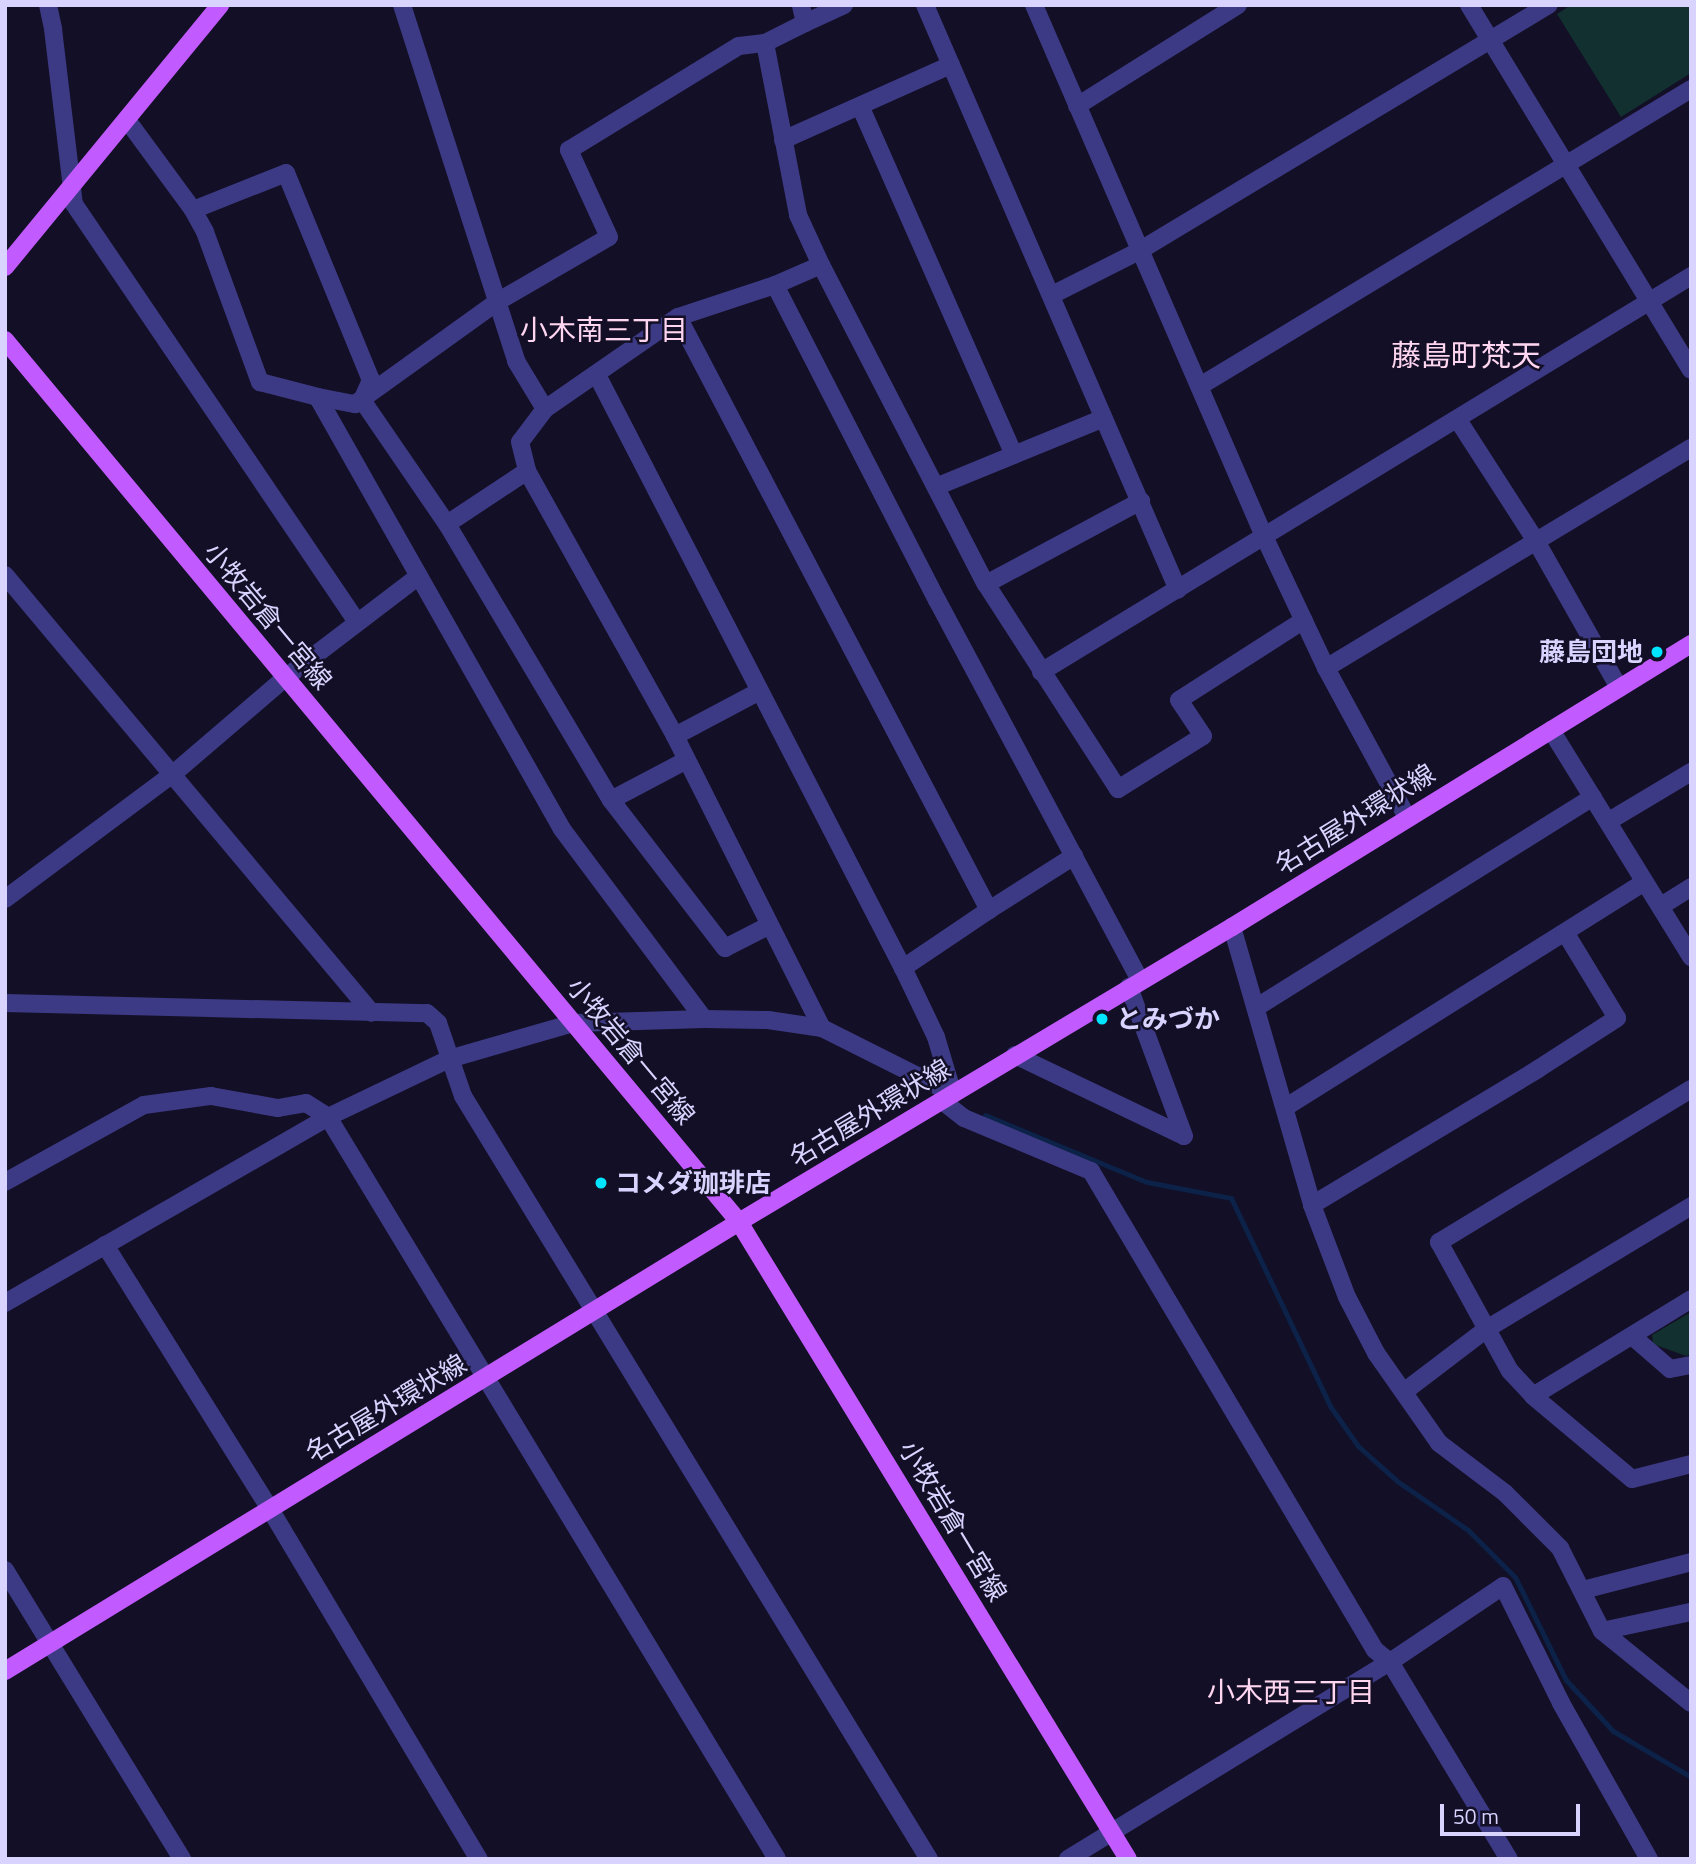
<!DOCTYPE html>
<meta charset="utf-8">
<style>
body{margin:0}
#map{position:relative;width:1696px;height:1864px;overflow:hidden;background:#130f26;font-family:"Titillium Web","Noto Sans JP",sans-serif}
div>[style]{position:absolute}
.green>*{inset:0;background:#12302f}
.stream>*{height:5px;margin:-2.5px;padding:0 2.5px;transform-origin:2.5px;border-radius:2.5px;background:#0c2248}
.minor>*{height:18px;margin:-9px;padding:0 9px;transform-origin:9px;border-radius:9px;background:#3d3a85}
.major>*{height:18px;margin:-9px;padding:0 9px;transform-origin:9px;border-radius:9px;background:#c25bff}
.dots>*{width:19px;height:19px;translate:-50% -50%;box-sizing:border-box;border:4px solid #130f26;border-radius:50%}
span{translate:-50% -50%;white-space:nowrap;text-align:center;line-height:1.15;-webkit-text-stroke:5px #130f26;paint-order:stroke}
.street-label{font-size:26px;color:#d9d4ff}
.poi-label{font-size:26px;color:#d9d4ff;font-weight:700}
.right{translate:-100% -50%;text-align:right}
.left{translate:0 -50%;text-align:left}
.neighbourhood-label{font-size:28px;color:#ffd6f0}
.quarter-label{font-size:30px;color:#ffd6f0}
.frame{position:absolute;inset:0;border:7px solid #d9d4ff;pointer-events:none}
.scale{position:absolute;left:1440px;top:1804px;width:140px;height:32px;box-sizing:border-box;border:4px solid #d9d4ff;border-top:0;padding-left:9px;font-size:21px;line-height:24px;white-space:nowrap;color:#d9d4ff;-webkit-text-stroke:5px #130f26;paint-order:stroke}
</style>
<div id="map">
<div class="green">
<div style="clip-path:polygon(1571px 5px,1691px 5px,1691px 73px,1621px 117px,1557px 14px)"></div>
<div style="clip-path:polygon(1691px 1312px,1691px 1354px,1686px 1356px,1653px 1344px,1652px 1335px)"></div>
</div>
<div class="stream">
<div style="left:985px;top:1115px;width:175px;rotate:22.5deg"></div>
<div style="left:1147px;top:1182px;width:86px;rotate:10.8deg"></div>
<div style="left:1231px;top:1198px;width:230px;rotate:64.5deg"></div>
<div style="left:1330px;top:1406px;width:49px;rotate:55deg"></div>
<div style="left:1358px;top:1446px;width:52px;rotate:41.9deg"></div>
<div style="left:1397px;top:1481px;width:86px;rotate:34.6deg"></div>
<div style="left:1468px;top:1530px;width:66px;rotate:45deg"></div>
<div style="left:1515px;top:1577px;width:115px;rotate:63.7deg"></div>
<div style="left:1566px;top:1680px;width:69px;rotate:47.3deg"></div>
<div style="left:1613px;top:1731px;width:91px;rotate:30.5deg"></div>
</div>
<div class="minor">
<div style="left:48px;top:5px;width:25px;rotate:78deg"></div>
<div style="left:53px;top:29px;width:176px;rotate:83.2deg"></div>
<div style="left:74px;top:204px;width:505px;rotate:55.9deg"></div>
<div style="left:402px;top:5px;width:374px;rotate:72.2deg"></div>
<div style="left:516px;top:361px;width:56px;rotate:58.9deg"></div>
<div style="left:925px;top:5px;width:637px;rotate:66.61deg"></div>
<div style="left:1034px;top:5px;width:576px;rotate:66.59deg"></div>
<div style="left:1263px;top:534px;width:148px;rotate:64.8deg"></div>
<div style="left:1326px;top:668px;width:170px;rotate:61.5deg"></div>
<div style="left:1469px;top:5px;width:427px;rotate:58.7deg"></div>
<div style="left:805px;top:23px;width:43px;rotate:-24.8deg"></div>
<div style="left:765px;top:43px;width:175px;rotate:79.1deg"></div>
<div style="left:798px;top:215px;width:55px;rotate:65.3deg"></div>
<div style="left:821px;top:265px;width:50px;rotate:156.5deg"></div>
<div style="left:775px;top:285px;width:102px;rotate:161.7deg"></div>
<div style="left:678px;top:317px;width:162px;rotate:145.3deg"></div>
<div style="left:545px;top:409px;width:41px;rotate:127.1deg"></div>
<div style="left:520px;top:442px;width:30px;rotate:76deg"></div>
<div style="left:527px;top:471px;width:304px;rotate:60.8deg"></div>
<div style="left:675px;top:736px;width:327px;rotate:63.3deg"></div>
<div style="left:1077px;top:106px;width:190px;rotate:-32.1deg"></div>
<div style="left:861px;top:108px;width:379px;rotate:66.2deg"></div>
<div style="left:127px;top:120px;width:112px;rotate:53.7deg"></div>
<div style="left:193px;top:210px;width:100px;rotate:-21.7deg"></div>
<div style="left:286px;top:173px;width:224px;rotate:67.7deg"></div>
<div style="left:371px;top:380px;width:22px;rotate:114deg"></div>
<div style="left:362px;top:400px;width:150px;rotate:55.6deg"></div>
<div style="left:447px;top:524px;width:321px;rotate:59.3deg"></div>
<div style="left:611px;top:800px;width:187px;rotate:52.4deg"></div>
<div style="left:725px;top:948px;width:48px;rotate:-27.1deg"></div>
<div style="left:783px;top:140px;width:184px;rotate:-24.1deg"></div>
<div style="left:193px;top:210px;width:25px;rotate:61deg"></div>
<div style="left:205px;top:232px;width:160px;rotate:69.9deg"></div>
<div style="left:260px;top:382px;width:60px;rotate:14.5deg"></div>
<div style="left:821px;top:265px;width:359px;rotate:62.7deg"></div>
<div style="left:986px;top:584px;width:244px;rotate:57.2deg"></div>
<div style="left:1118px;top:789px;width:100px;rotate:-31.9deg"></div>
<div style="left:1203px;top:736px;width:43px;rotate:-123.7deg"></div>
<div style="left:1179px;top:700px;width:148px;rotate:-32.6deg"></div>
<div style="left:775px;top:285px;width:354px;rotate:62.8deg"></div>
<div style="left:937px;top:600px;width:431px;rotate:61.9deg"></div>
<div style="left:1052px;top:295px;width:97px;rotate:-26.8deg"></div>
<div style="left:1139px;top:251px;width:478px;rotate:-31deg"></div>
<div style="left:678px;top:317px;width:670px;rotate:62.33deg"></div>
<div style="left:989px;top:910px;width:104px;rotate:146deg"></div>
<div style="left:597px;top:375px;width:667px;rotate:62.71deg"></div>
<div style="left:903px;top:968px;width:76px;rotate:64.4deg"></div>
<div style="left:936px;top:1037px;width:59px;rotate:73.4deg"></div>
<div style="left:1200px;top:386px;width:574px;rotate:-31.17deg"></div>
<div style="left:1458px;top:420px;width:144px;rotate:57.2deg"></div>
<div style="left:1536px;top:541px;width:169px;rotate:60.5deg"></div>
<div style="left:938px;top:486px;width:179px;rotate:-22.3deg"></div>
<div style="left:447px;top:524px;width:96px;rotate:-33.5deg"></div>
<div style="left:5px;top:575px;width:571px;rotate:50.04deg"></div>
<div style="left:986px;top:584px;width:176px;rotate:-28.2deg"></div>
<div style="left:1326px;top:668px;width:426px;rotate:-31.1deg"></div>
<div style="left:1041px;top:672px;width:761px;rotate:-31.35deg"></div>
<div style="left:1551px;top:730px;width:267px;rotate:58.3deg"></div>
<div style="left:675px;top:736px;width:96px;rotate:-27.9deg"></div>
<div style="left:611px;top:800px;width:84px;rotate:-27.8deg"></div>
<div style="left:1609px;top:821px;width:96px;rotate:-30.9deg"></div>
<div style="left:5px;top:899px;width:209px;rotate:-36.7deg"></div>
<div style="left:173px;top:774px;width:148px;rotate:-40.6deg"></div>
<div style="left:285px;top:678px;width:168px;rotate:-37.3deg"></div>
<div style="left:1661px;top:906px;width:36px;rotate:-32deg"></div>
<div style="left:989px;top:910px;width:101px;rotate:-32.4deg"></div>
<div style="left:1232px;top:927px;width:289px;rotate:73.9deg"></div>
<div style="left:1312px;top:1205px;width:98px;rotate:69.2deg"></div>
<div style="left:1347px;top:1297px;width:63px;rotate:62.6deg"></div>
<div style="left:1376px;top:1353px;width:110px;rotate:55deg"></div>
<div style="left:1439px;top:1443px;width:83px;rotate:37.1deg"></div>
<div style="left:1505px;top:1493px;width:78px;rotate:45deg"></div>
<div style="left:1560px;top:1548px;width:93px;rotate:63.2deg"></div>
<div style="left:1602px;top:1631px;width:114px;rotate:39deg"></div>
<div style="left:5px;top:1003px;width:422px;rotate:1.4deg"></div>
<div style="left:427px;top:1013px;width:15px;rotate:42deg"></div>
<div style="left:438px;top:1023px;width:77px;rotate:71.1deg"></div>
<div style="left:463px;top:1096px;width:894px;rotate:58.59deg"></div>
<div style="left:1257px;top:1007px;width:396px;rotate:-32deg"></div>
<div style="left:704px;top:1019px;width:237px;rotate:-126.8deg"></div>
<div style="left:562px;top:829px;width:496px;rotate:-119.5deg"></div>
<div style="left:318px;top:397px;width:38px;rotate:11deg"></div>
<div style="left:355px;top:404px;width:175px;rotate:-35.7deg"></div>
<div style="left:497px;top:302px;width:129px;rotate:-30.1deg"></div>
<div style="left:609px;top:237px;width:96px;rotate:-114.7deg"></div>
<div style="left:569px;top:150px;width:199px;rotate:-31.5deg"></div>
<div style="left:739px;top:46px;width:26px;rotate:-7deg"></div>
<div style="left:765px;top:43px;width:45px;rotate:-26.6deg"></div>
<div style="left:805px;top:23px;width:18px;rotate:-103deg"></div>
<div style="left:1015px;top:1055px;width:187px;rotate:25.6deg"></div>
<div style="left:1184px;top:1136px;width:159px;rotate:-110.3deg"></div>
<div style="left:1691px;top:1089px;width:295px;rotate:148.7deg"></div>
<div style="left:1439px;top:1242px;width:147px;rotate:61.2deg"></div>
<div style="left:1510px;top:1371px;width:34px;rotate:47deg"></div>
<div style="left:1533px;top:1396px;width:129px;rotate:40deg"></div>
<div style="left:1632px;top:1479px;width:61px;rotate:-14.3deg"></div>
<div style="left:941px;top:1100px;width:29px;rotate:38deg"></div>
<div style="left:964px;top:1118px;width:138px;rotate:22.7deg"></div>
<div style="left:1091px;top:1171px;width:557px;rotate:59.34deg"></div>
<div style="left:1375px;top:1650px;width:19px;rotate:39deg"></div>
<div style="left:1390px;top:1662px;width:230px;rotate:58.9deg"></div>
<div style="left:1286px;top:1107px;width:423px;rotate:-32.1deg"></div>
<div style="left:5px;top:1182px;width:159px;rotate:-29deg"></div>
<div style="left:144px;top:1105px;width:68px;rotate:-7.7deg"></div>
<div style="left:211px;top:1096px;width:68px;rotate:10.2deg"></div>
<div style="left:278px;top:1108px;width:28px;rotate:-10deg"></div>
<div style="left:306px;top:1103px;width:26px;rotate:32deg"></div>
<div style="left:328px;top:1117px;width:867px;rotate:58.82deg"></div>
<div style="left:1312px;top:1205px;width:264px;rotate:-31deg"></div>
<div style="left:1538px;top:1069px;width:94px;rotate:-32.8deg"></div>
<div style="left:1617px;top:1018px;width:100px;rotate:-121.2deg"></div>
<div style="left:105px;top:1245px;width:311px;rotate:58deg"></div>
<div style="left:270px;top:1509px;width:408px;rotate:59.2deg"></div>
<div style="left:5px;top:1303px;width:373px;rotate:-29.9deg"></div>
<div style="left:328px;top:1117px;width:134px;rotate:-25.6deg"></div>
<div style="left:449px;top:1059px;width:130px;rotate:-16.1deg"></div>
<div style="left:574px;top:1023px;width:130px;rotate:-1.8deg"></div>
<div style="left:704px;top:1019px;width:64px;rotate:0.9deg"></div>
<div style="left:768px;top:1020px;width:55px;rotate:8.4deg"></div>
<div style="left:822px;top:1028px;width:147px;rotate:26.7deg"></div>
<div style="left:1632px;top:1336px;width:50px;rotate:41deg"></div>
<div style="left:1670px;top:1369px;width:21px;rotate:-11deg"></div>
<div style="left:1405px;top:1391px;width:101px;rotate:-37.3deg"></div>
<div style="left:1485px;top:1330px;width:240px;rotate:-31deg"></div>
<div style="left:1533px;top:1396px;width:185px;rotate:-31.5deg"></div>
<div style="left:5px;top:1570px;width:339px;rotate:58.5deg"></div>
<div style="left:1583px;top:1590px;width:112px;rotate:-14.5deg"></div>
<div style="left:1602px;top:1631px;width:91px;rotate:-12.1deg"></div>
<div style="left:1068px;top:1859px;width:377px;rotate:-31.5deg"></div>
<div style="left:1390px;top:1662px;width:136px;rotate:-33.9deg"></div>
<div style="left:1503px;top:1586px;width:131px;rotate:63.6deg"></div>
<div style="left:1561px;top:1703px;width:179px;rotate:60.6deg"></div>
</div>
<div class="major">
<div style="left:5px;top:267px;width:339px;rotate:-50.6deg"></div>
<div style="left:5px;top:340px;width:1147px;rotate:50.23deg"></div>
<div style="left:739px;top:1222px;width:746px;rotate:58.59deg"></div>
<div style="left:5px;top:1671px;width:860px;rotate:-31.45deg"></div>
<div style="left:739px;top:1222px;width:575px;rotate:-30.9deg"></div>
<div style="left:1232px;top:927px;width:539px;rotate:-31.66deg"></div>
</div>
<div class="dots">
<div style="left:1657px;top:652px;background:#00e5ff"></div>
<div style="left:1102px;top:1019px;background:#00e5ff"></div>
<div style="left:601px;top:1183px;background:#00e5ff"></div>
</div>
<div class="street-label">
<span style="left:268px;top:616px;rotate:50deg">小牧岩倉一宮線</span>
<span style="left:1355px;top:819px;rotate:-32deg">名古屋外環状線</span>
<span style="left:631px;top:1051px;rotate:50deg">小牧岩倉一宮線</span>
<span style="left:870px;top:1113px;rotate:-31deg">名古屋外環状線</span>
<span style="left:386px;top:1408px;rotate:-31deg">名古屋外環状線</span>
<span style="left:953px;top:1521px;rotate:59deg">小牧岩倉一宮線</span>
</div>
<div class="poi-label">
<span class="right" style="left:1643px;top:652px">藤島団地</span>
<span class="left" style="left:1116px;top:1019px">とみづか</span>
<span class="left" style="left:615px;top:1183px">コメダ珈琲店</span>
</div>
<div class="neighbourhood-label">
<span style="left:604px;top:330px">小木南三丁目</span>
<span style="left:1291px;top:1692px">小木西三丁目</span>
</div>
<div class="quarter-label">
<span style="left:1466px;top:355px">藤島町梵天</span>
</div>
<div class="frame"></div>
<div class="scale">50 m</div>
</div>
